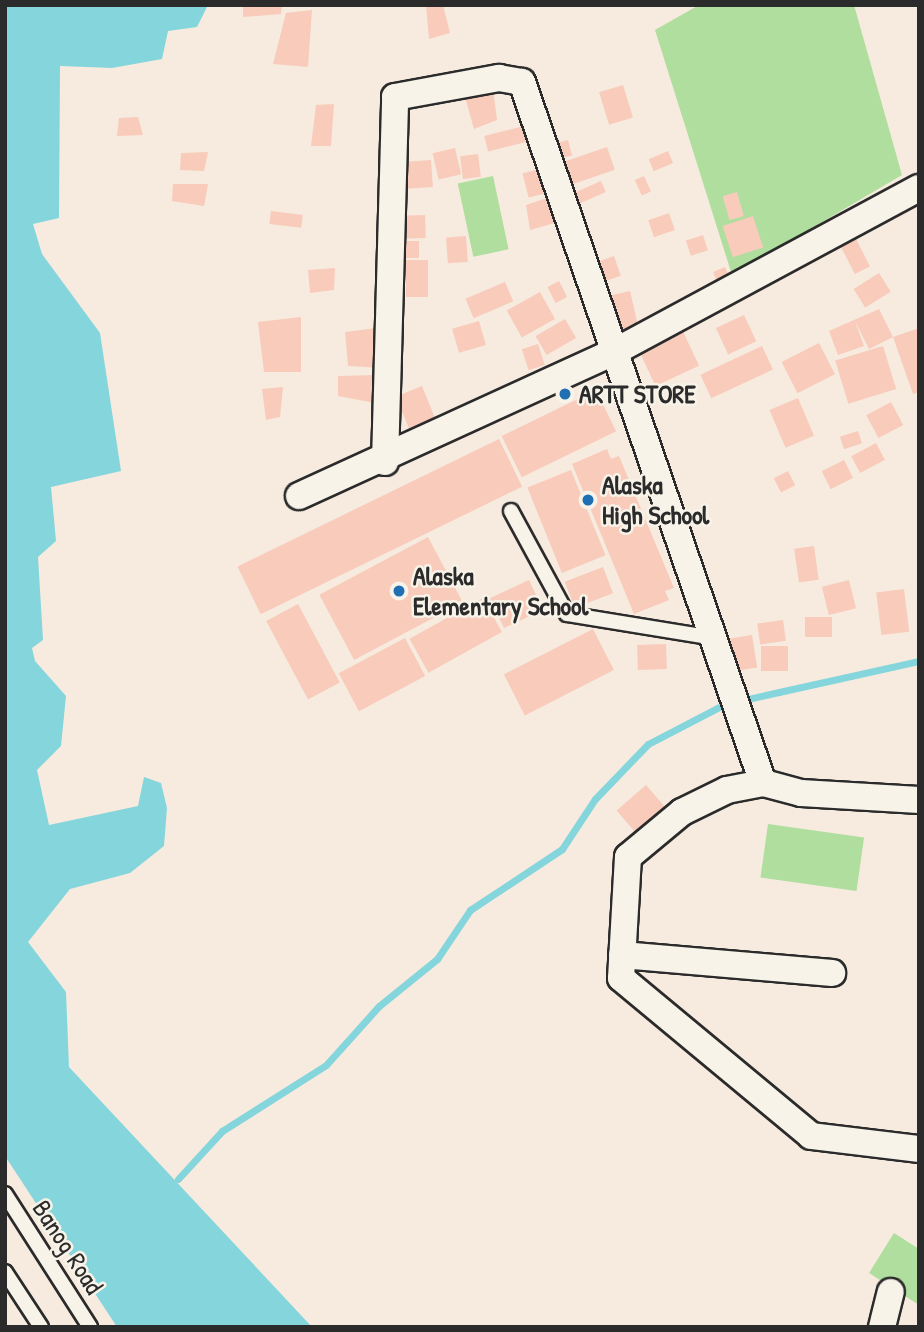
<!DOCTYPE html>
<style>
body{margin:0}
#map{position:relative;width:924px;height:1332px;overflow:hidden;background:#f7ebdf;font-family:"Patrick Hand",sans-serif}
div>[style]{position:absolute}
.green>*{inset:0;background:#afde9e;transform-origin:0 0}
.water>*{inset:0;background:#84d5dc}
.stream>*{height:7px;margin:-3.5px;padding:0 3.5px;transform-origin:3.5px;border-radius:3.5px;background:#84d5dc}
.building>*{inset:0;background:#f8cbba;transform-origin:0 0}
.roads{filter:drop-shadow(2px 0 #2b2b2b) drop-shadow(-2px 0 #2b2b2b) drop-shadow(0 2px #2b2b2b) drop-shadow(0 -2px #2b2b2b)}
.lane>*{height:14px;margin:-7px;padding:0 7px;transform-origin:7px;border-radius:7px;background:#f7f3e8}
.street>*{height:26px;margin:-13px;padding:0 13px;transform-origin:13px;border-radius:13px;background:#f7f3e8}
.dots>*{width:19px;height:19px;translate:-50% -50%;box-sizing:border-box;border:4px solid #f7f3e8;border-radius:50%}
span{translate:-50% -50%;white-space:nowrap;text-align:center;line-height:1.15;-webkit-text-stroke:5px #f7f3e8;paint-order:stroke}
.poi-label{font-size:26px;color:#2b2b2b;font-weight:700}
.left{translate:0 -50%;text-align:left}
.street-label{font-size:26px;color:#2b2b2b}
.frame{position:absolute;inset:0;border:7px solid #2b2b2b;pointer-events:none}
</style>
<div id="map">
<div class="green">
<div style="clip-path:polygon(699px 5px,854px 5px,902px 175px,732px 275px,655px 30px)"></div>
<div style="left:493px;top:176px;width:75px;height:36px;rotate:78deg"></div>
<div style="left:768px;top:824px;width:97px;height:54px;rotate:8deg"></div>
<div style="clip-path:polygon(894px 1233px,919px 1249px,919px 1305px,869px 1273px)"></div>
</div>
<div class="water">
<div style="clip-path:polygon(5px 5px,208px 5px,197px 27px,168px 31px,162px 59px,112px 68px,60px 66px,59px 218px,33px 224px,42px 254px,100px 333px,121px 471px,51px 487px,56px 541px,38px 557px,43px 640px,32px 648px,35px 661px,66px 696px,61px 746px,37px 770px,49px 825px,138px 806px,144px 777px,161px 783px,167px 808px,164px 846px,130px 873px,70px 889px,28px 942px,66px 992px,69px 1067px,312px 1327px,117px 1327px,5px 1156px)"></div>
</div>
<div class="stream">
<div style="left:178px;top:1179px;width:65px;rotate:-47.5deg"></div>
<div style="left:222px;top:1131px;width:123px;rotate:-32.4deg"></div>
<div style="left:326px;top:1065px;width:79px;rotate:-48.1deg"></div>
<div style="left:379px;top:1006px;width:75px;rotate:-39deg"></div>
<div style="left:437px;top:959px;width:59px;rotate:-56deg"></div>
<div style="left:470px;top:910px;width:110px;rotate:-33.5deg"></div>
<div style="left:562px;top:849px;width:60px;rotate:-56.6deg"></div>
<div style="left:595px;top:799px;width:76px;rotate:-46.1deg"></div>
<div style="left:648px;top:744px;width:87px;rotate:-27.5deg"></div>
<div style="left:725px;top:704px;width:199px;rotate:-12.5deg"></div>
</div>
<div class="building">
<div style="clip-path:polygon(243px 5px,282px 5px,281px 14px,243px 17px)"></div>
<div style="clip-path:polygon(426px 5px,443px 5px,450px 33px,429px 39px)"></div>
<div style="clip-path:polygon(312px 10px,308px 67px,273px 64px,286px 13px)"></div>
<div style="left:623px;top:85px;width:34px;height:25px;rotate:73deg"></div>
<div style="clip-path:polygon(493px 88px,497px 120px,474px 129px,463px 90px)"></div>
<div style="clip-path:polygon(334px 104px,331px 146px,311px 146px,316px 105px)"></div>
<div style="clip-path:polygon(138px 117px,143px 135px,117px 136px,119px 118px)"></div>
<div style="left:524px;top:126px;width:16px;height:41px;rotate:76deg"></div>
<div style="left:568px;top:140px;width:16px;height:15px;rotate:75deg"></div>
<div style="left:607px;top:147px;width:24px;height:50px;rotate:71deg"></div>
<div style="left:455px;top:148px;width:27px;height:23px;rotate:77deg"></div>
<div style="left:668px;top:151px;width:13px;height:21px;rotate:67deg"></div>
<div style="clip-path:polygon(208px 152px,204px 171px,180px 170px,181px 153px)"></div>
<div style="left:478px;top:154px;width:23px;height:18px;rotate:83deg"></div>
<div style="left:431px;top:160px;width:27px;height:31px;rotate:86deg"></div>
<div style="left:540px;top:169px;width:25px;height:18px;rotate:76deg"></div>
<div style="left:644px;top:176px;width:17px;height:10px;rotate:66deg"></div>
<div style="left:601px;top:181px;width:12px;height:34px;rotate:66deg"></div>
<div style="clip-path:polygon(173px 184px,208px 184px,204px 206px,172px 201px)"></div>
<div style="left:737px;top:192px;width:25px;height:15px;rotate:74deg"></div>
<div style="clip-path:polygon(550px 197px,558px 222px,530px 230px,526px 205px)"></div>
<div style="left:271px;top:211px;width:32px;height:13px;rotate:7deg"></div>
<div style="left:669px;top:213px;width:18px;height:22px;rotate:71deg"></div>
<div style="left:425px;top:215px;width:23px;height:24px;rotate:88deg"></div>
<div style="left:753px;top:216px;width:33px;height:32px;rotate:72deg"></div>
<div style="left:703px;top:235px;width:16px;height:18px;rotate:72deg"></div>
<div style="left:466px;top:236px;width:26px;height:20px;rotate:86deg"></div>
<div style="left:855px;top:237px;width:33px;height:17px;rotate:63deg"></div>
<div style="left:404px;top:241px;width:15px;height:17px"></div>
<div style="left:614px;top:256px;width:21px;height:22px;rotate:71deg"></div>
<div style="left:406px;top:260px;width:22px;height:37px"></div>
<div style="left:725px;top:267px;width:13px;height:13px;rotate:67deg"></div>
<div style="clip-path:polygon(335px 268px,334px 290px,310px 293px,308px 270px)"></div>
<div style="left:879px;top:273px;width:22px;height:30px;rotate:58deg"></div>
<div style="left:559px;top:281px;width:18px;height:13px;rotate:63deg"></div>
<div style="left:505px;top:282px;width:21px;height:43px;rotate:67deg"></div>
<div style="left:630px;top:291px;width:43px;height:25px;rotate:77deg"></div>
<div style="left:540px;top:292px;width:31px;height:38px;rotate:61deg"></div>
<div style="clip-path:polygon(879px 309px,893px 337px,869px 349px,855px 321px,864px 346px,838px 355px,829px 331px)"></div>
<div style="left:744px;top:315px;width:29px;height:31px;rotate:65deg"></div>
<div style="clip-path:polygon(301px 317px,301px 372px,264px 372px,258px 322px)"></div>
<div style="left:565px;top:319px;width:22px;height:34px;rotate:60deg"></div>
<div style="left:479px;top:321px;width:25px;height:28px;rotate:74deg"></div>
<div style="left:680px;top:325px;width:45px;height:48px;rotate:65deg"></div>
<div style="clip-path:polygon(376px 328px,381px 368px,348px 366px,345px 332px)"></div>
<div style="clip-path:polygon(919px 328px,919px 392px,913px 394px,893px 337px)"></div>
<div style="left:819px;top:343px;width:35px;height:42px;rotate:63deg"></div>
<div style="left:538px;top:344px;width:22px;height:17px;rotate:72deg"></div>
<div style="left:762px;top:346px;width:26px;height:68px;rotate:65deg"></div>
<div style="left:883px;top:346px;width:45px;height:50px;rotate:73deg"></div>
<div style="clip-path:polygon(375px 375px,375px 403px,338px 396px,338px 376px)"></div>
<div style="left:422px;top:386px;width:40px;height:28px;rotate:68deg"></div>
<div style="clip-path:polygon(283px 387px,280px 417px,266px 420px,262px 389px)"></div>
<div style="left:596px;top:390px;width:46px;height:105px;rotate:64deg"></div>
<div style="left:798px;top:398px;width:41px;height:31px;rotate:67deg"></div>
<div style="left:891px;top:402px;width:26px;height:28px;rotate:62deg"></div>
<div style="left:858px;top:431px;width:13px;height:19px;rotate:72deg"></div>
<div style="left:499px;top:439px;width:53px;height:291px;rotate:64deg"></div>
<div style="left:876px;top:443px;width:19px;height:28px;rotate:62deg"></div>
<div style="clip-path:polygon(607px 449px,611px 459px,619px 456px,674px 588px,665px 591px,669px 600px,634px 614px,572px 464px)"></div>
<div style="left:844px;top:460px;width:20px;height:25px;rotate:63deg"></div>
<div style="left:571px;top:470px;width:92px;height:47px;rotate:68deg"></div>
<div style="left:788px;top:471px;width:16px;height:16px;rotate:63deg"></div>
<div style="left:428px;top:537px;width:74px;height:123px;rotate:62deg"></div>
<div style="left:814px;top:546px;width:34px;height:20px;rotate:82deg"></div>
<div style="left:603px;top:567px;width:28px;height:41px;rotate:69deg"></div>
<div style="left:529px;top:580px;width:33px;height:43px;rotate:65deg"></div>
<div style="left:849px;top:580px;width:29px;height:28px;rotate:76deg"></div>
<div style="left:904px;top:589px;width:43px;height:28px;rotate:83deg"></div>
<div style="left:483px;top:598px;width:39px;height:84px;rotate:61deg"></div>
<div style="left:298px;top:604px;width:89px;height:36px;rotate:62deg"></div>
<div style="left:832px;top:617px;width:20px;height:27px;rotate:90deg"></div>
<div style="left:783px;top:620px;width:21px;height:26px;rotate:82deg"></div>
<div style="left:593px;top:629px;width:46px;height:100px;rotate:63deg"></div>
<div style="left:752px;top:635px;width:33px;height:30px;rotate:81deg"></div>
<div style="left:405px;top:638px;width:43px;height:75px;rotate:62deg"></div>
<div style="left:666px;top:644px;width:25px;height:29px;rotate:88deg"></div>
<div style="left:761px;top:646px;width:27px;height:25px"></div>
<div style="left:646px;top:785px;width:35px;height:39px;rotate:49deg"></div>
</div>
<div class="roads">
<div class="lane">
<div style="left:511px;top:511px;width:117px;rotate:61.5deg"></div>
<div style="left:567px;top:614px;width:149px;rotate:9.3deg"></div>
<div style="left:5px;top:1194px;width:158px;rotate:57.4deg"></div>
<div style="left:5px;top:1272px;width:66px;rotate:56.8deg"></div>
</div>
<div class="street">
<div style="left:385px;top:462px;width:365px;rotate:-88.4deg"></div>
<div style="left:395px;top:97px;width:106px;rotate:-10.4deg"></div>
<div style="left:499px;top:78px;width:23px;rotate:10deg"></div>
<div style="left:522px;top:82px;width:741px;rotate:71.03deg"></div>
<div style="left:299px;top:496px;width:349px;rotate:-24.6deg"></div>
<div style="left:616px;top:351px;width:344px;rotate:-28.3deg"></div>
<div style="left:919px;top:800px;width:118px;rotate:-176.6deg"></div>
<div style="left:801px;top:793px;width:39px;rotate:-165deg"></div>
<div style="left:763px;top:783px;width:37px;rotate:169deg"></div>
<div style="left:727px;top:790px;width:50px;rotate:153.9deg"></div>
<div style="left:682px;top:812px;width:70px;rotate:140.2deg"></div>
<div style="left:628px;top:857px;width:121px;rotate:93.3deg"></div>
<div style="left:621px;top:978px;width:247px;rotate:39.7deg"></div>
<div style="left:811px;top:1136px;width:109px;rotate:6.9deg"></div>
<div style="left:622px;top:955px;width:211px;rotate:4.9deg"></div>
<div style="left:882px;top:1327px;width:36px;rotate:-76deg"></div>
</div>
</div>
<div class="dots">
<div style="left:565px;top:394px;background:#1f6fb2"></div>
<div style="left:588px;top:500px;background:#1f6fb2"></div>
<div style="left:399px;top:591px;background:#1f6fb2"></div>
</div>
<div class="poi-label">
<span class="left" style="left:579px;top:394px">ARTT STORE</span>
<span class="left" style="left:602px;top:500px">Alaska<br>High School</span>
<span class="left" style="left:413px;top:591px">Alaska<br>Elementary School</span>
</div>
<div class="street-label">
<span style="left:68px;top:1247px;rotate:57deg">Banog Road</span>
</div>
<div class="frame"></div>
</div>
